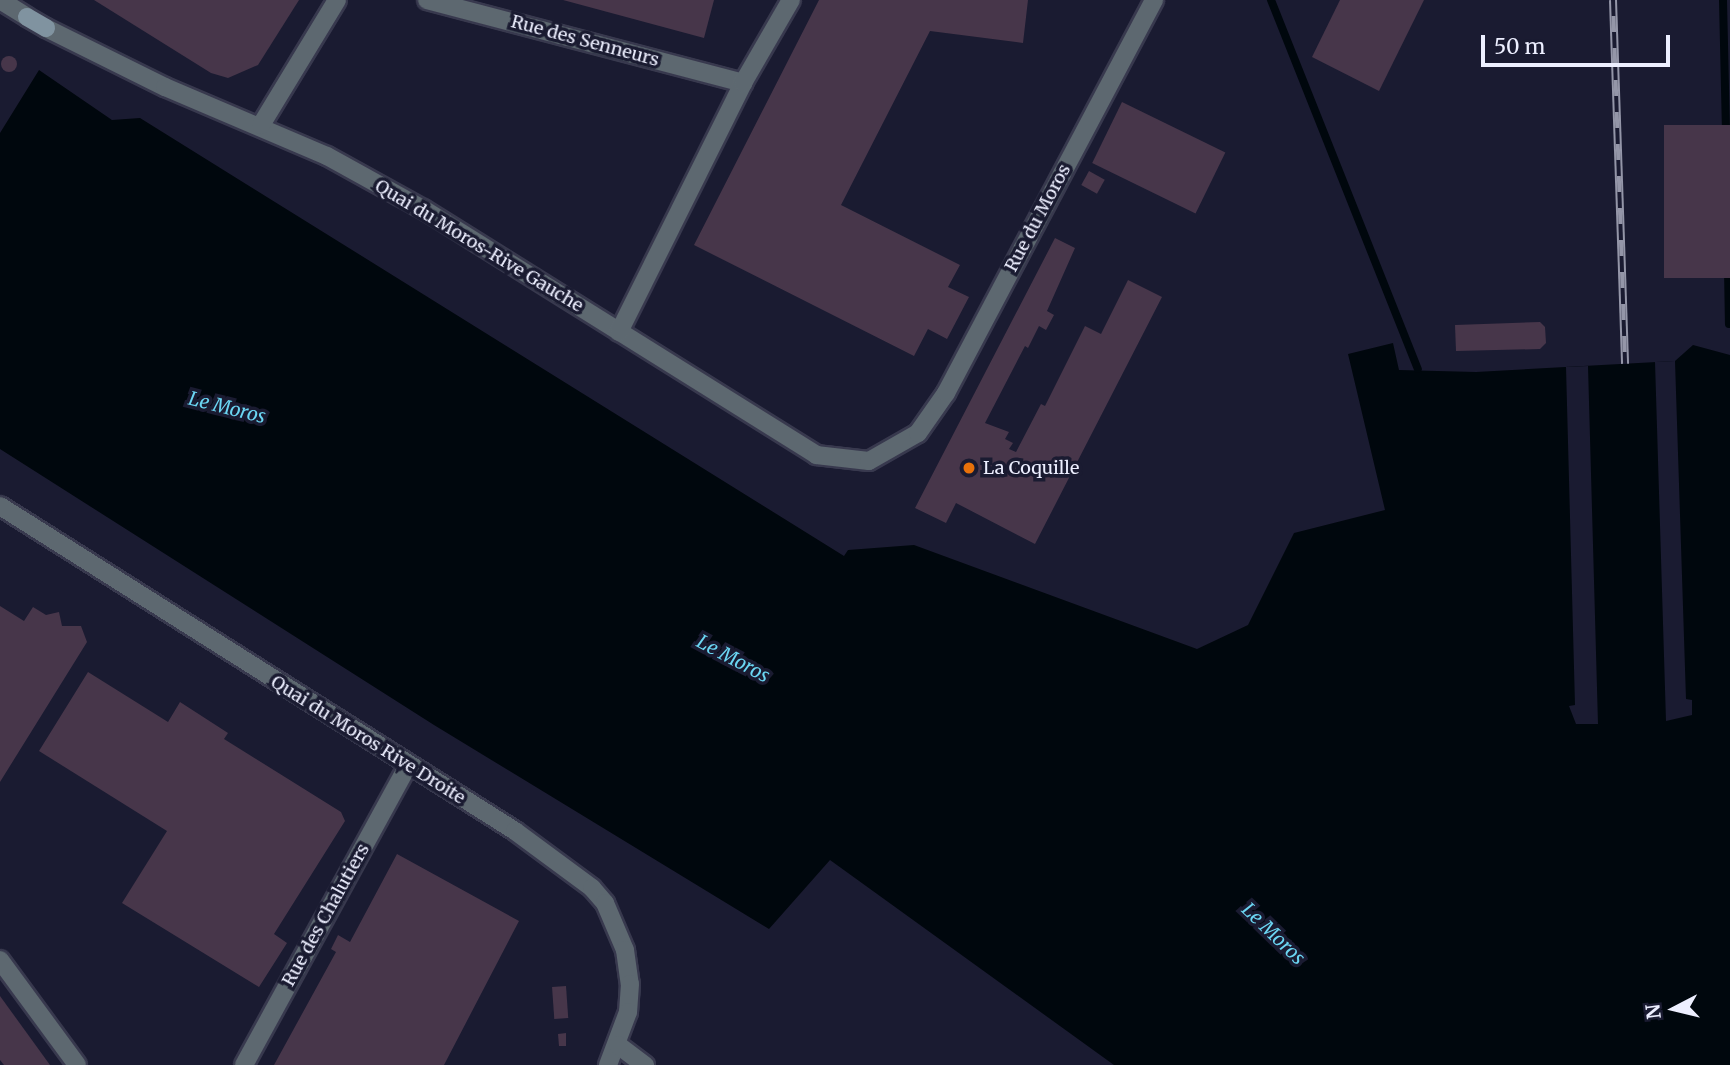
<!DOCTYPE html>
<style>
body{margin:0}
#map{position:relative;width:1730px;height:1065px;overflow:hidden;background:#1a1b31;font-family:Merriweather,serif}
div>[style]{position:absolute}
.water>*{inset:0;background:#00070d}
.pier>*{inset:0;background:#1a1b31}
.stream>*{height:8px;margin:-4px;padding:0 4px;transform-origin:4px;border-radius:4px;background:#00070d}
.building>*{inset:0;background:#47364a;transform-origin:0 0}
.round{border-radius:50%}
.roads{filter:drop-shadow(2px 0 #38394e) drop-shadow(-2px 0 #38394e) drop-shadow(0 2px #38394e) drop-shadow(0 -2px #38394e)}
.street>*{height:18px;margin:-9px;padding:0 9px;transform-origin:9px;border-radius:9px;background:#5d6870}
.secondary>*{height:18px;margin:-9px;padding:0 9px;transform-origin:9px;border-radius:9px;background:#8093a0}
.rail>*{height:8px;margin-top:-4px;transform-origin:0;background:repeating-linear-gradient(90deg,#1a1b31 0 16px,#9496a8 0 32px);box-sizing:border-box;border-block:2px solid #9496a8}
.dots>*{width:19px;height:19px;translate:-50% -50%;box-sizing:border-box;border:4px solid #1a1b31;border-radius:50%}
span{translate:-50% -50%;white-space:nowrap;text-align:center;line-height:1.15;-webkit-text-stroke:7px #1a1b31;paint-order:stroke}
.street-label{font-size:18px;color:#edefff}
.poi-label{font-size:18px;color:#edefff}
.left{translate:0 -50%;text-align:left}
.water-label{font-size:19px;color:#6bd6f3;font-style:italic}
.north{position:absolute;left:1639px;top:974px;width:70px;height:70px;-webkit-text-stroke:5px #1a1b31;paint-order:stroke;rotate:263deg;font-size:19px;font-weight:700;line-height:28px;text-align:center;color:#edefff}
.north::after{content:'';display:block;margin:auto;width:24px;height:32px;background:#edefff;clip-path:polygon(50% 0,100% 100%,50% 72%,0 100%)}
.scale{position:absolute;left:1481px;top:35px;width:189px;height:32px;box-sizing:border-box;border:4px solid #edefff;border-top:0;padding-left:9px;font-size:21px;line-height:24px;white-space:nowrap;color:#edefff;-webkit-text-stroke:5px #1a1b31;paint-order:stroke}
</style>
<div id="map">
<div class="water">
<div style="clip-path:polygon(39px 70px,112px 120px,140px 118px,844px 556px,848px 550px,914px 545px,1197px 649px,1248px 625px,1294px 533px,1385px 510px,1348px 354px,1393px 343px,1399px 370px,1476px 372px,1675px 361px,1693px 345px,1730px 355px,1730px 1065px,1114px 1065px,830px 860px,769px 929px,434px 725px,0 449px,0 133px)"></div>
</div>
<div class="pier">
<div style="clip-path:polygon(1675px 361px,1686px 699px,1692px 700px,1692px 715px,1666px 721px,1655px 362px)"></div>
<div style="clip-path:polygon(1588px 366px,1598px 724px,1576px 724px,1569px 706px,1575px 705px,1566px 367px)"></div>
</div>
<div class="stream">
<div style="left:1271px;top:0;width:397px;rotate:68.3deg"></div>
<div style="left:1723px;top:0;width:133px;rotate:88.7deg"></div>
<div style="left:1728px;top:269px;width:55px;rotate:89deg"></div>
</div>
<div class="building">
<div style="clip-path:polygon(94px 0,299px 0,258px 65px,228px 78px,211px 73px)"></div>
<div style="clip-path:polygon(563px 0,714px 0,704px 38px)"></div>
<div style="clip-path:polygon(819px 0,1028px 0,1023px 43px,930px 31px,841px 205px,960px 265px,948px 287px,969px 297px,947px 339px,928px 329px,914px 356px,694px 245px)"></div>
<div style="clip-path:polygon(1340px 0,1424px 0,1379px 91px,1312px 57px)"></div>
<div class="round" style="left:1px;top:56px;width:16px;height:16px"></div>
<div style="left:1122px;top:102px;width:115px;height:68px;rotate:26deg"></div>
<div style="left:1730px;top:125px;width:153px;height:66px;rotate:90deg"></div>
<div style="left:1089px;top:171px;width:18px;height:16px;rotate:29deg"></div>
<div style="clip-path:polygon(1055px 238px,1075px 248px,1047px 311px,1054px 315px,1046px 330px,1039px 326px,1028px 348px,1025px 346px,985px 423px,1009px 432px,1005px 439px,1013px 443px,1009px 449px,1016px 452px,1041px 404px,1045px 406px,1085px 326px,1101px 334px,1128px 280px,1162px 297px,1035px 544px,956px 503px,946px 523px,915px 508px)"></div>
<div style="clip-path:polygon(1540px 322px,1545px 327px,1546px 343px,1540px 349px,1456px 351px,1455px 325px)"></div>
<div style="clip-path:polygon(0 606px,24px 621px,33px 607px,46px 615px,59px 612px,62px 626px,81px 626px,87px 642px,0 782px)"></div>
<div style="clip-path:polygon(88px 672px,168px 722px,180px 702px,228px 733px,224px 739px,341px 812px,345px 821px,274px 934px,287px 943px,259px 987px,122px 903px,167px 831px,39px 751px)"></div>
<div style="clip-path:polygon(397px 854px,519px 921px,444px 1065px,274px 1065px,336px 952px,331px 949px,338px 935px,350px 942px)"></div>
<div style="left:566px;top:986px;width:32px;height:14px;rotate:86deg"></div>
<div style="clip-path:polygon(0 996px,50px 1065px,4px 1065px,0 1060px)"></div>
<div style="clip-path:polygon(566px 1033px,566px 1046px,559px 1046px,558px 1034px)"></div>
</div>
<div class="roads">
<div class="street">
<div style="left:0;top:0;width:32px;rotate:32deg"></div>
<div style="left:427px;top:0;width:327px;rotate:14.7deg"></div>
<div style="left:46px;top:28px;width:133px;rotate:26.4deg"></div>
<div style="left:165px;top:87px;width:176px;rotate:23.1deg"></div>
<div style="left:327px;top:156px;width:110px;rotate:28.9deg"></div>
<div style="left:423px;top:209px;width:464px;rotate:32deg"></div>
<div style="left:816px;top:455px;width:53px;rotate:6.5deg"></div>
<div style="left:869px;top:461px;width:56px;rotate:-29.7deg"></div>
<div style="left:918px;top:433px;width:49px;rotate:-55deg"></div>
<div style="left:946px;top:393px;width:445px;rotate:-62.1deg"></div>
<div style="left:261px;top:125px;width:146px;rotate:-58.7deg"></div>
<div style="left:619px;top:332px;width:278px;rotate:-63.5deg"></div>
<div style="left:743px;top:83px;width:96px;rotate:-60deg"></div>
<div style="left:0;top:506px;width:609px;rotate:32.25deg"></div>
<div style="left:515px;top:831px;width:96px;rotate:36.5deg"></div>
<div style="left:592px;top:888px;width:20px;rotate:49deg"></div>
<div style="left:605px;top:903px;width:51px;rotate:66.9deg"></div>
<div style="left:625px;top:950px;width:34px;rotate:82deg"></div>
<div style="left:630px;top:984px;width:28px;rotate:94deg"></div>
<div style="left:628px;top:1012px;width:57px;rotate:110.7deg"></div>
<div style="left:0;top:960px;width:130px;rotate:53.7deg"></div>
<div style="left:618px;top:1045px;width:34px;rotate:37deg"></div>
<div style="left:244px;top:1065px;width:341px;rotate:-61.3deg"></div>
</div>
<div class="secondary">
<div style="left:27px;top:17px;width:22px;rotate:30deg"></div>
</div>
</div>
<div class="rail">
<div style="left:1613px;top:0;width:364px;rotate:88.1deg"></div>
</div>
<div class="dots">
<div style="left:969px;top:468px;background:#e8710a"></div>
</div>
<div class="street-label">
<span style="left:585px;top:41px;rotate:15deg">Rue des Senneurs</span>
<span style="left:1038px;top:218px;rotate:-62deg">Rue du Moros</span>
<span style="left:479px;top:246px;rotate:31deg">Quai du Moros-Rive Gauche</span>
<span style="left:368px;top:740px;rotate:32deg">Quai du Moros Rive Droite</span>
<span style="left:326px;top:915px;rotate:-61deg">Rue des Chalutiers</span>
</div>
<div class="poi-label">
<span class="left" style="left:983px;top:468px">La Coquille</span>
</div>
<div class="water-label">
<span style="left:227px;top:408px;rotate:14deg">Le Moros</span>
<span style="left:733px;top:659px;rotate:28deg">Le Moros</span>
<span style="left:1273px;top:934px;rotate:44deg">Le Moros</span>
</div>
<div class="north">N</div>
<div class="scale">50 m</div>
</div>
